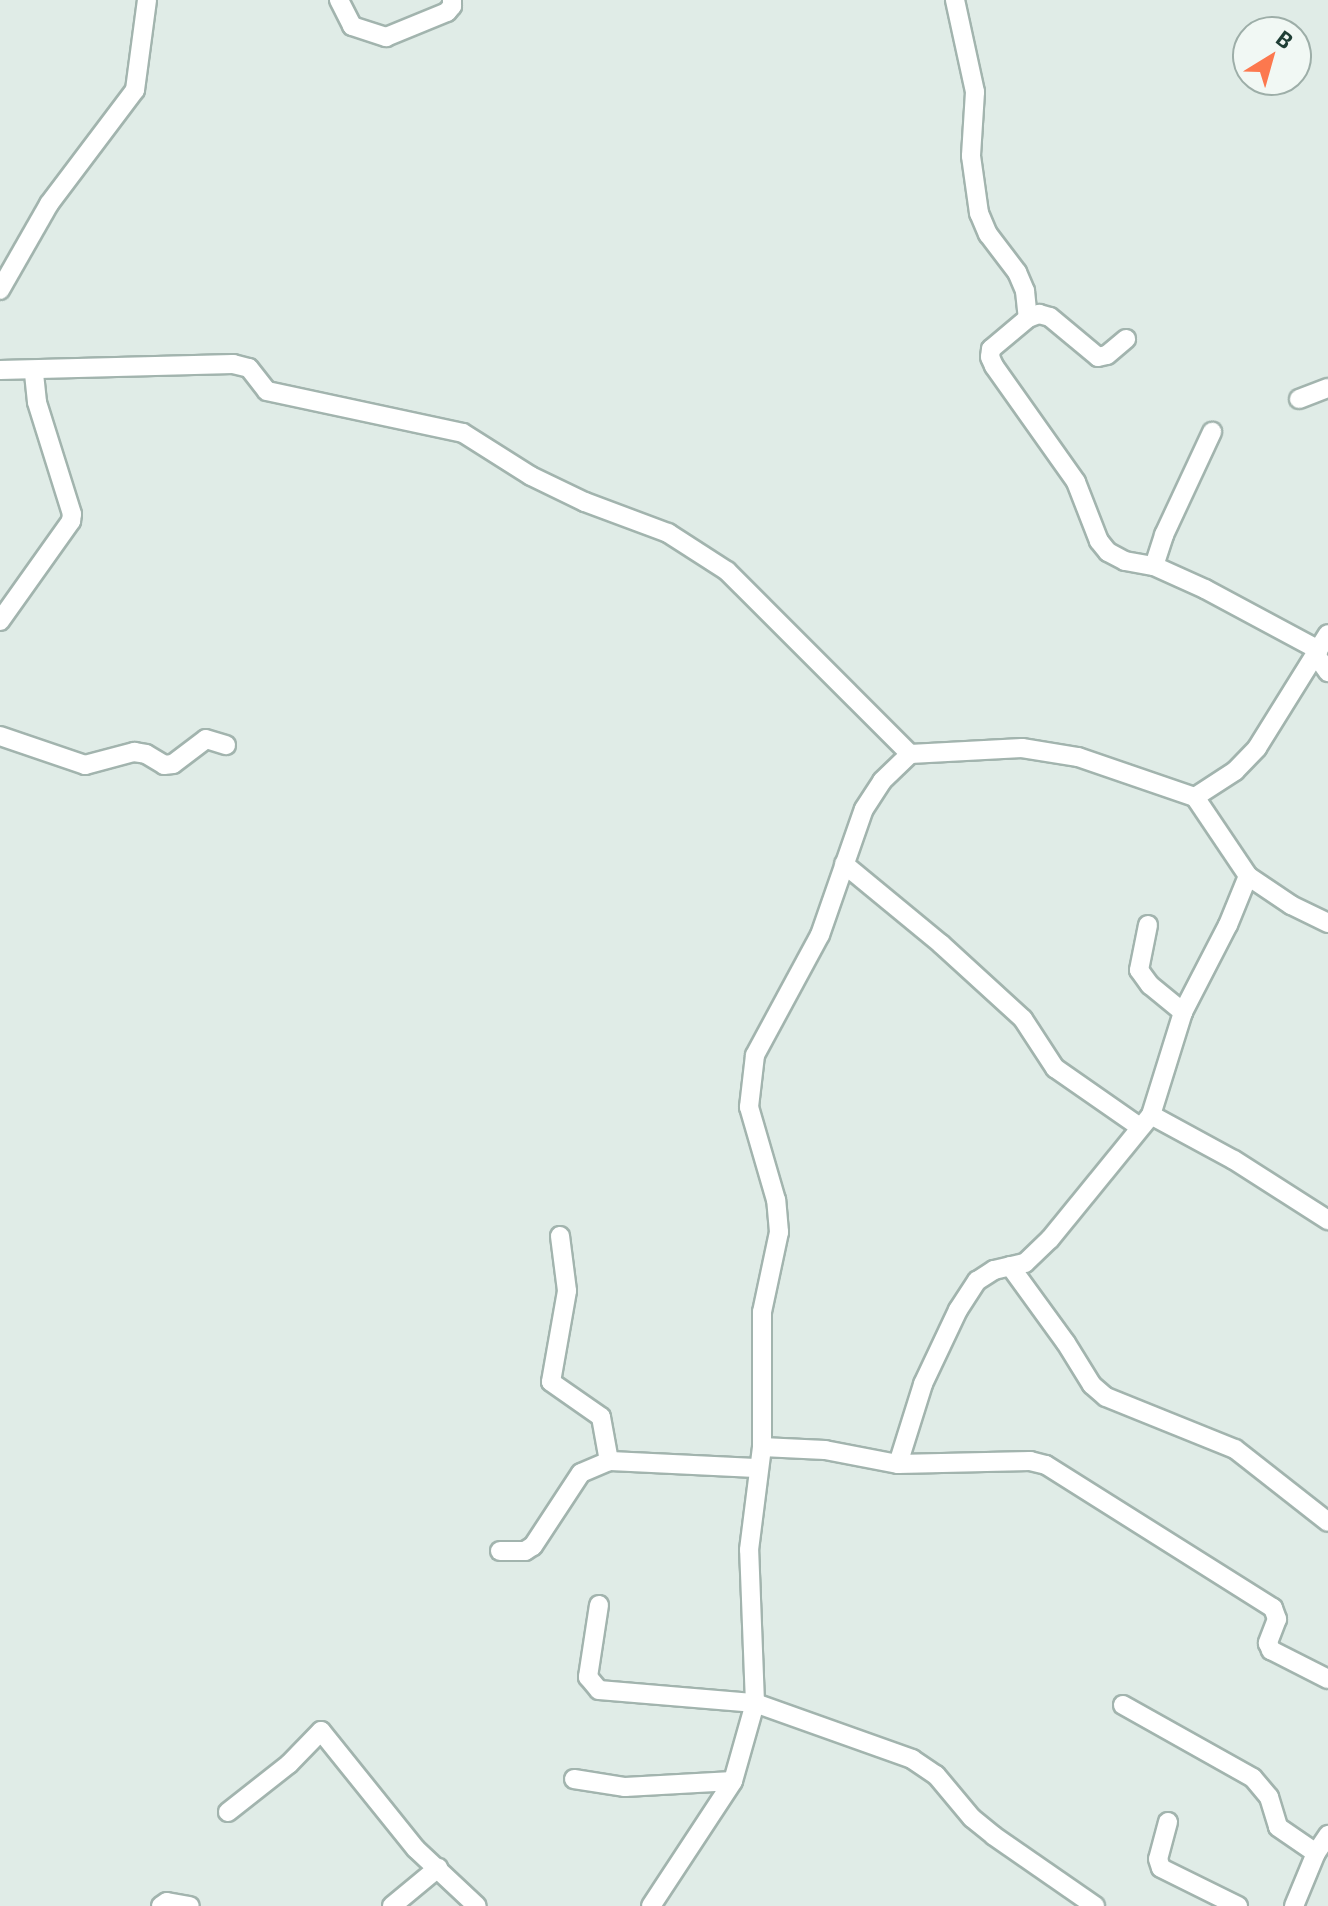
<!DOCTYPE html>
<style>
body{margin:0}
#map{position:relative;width:1328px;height:1906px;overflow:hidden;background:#e0ece7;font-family:"Exo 2",sans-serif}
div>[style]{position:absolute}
.roads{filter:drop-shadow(2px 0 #a2b4ae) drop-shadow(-2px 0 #a2b4ae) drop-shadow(0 2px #a2b4ae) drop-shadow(0 -2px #a2b4ae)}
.minor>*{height:18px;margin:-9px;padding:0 9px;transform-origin:9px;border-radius:9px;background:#fff}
span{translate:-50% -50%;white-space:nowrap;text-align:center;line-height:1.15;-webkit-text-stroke:6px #f1f8f4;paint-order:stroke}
.north{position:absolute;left:1232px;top:16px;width:80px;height:80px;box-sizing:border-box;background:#f1f8f4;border:2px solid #9daea8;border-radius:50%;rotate:37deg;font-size:22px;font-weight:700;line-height:32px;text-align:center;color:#1f3e35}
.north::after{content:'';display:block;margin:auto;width:28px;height:36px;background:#fc784e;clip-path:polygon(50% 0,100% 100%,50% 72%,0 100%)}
</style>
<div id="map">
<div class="roads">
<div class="minor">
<div style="left:339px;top:0;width:29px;rotate:63deg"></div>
<div style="left:352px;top:26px;width:36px;rotate:18deg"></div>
<div style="left:386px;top:37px;width:66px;rotate:-22.3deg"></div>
<div style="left:447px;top:12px;width:8px;rotate:-50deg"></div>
<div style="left:452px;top:6px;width:6px;rotate:-90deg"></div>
<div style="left:955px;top:0;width:94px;rotate:77.7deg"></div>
<div style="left:975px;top:92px;width:64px;rotate:93.6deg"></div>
<div style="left:971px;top:156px;width:58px;rotate:82deg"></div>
<div style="left:979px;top:213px;width:23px;rotate:67deg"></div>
<div style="left:988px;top:234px;width:48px;rotate:52.7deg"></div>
<div style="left:1017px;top:272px;width:21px;rotate:67deg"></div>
<div style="left:1025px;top:291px;width:27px;rotate:84deg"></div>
<div style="left:1028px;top:318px;width:48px;rotate:140deg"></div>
<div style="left:991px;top:349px;width:8px;rotate:97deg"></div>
<div style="left:990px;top:357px;width:10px;rotate:66deg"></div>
<div style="left:994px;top:366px;width:142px;rotate:54.7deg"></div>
<div style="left:1076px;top:482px;width:63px;rotate:68.7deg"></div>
<div style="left:1099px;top:541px;width:14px;rotate:51deg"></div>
<div style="left:1108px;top:552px;width:19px;rotate:28deg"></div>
<div style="left:1125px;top:561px;width:29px;rotate:10deg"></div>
<div style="left:1154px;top:566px;width:56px;rotate:24.3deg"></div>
<div style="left:1205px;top:589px;width:129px;rotate:28.2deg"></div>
<div style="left:0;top:290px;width:99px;rotate:-60.3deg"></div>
<div style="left:49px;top:204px;width:143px;rotate:-53deg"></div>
<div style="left:135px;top:90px;width:91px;rotate:-82.4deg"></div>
<div style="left:1028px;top:318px;width:12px;rotate:-20deg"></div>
<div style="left:1039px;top:314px;width:11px;rotate:15deg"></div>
<div style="left:1050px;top:317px;width:62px;rotate:39.8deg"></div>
<div style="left:1098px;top:357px;width:9px;rotate:-13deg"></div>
<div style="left:1107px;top:355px;width:25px;rotate:-40deg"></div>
<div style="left:0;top:370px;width:233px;rotate:-1.5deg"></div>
<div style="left:233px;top:364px;width:16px;rotate:14deg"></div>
<div style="left:249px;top:368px;width:29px;rotate:52deg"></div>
<div style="left:267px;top:391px;width:200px;rotate:12.1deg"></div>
<div style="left:463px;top:433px;width:80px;rotate:32.3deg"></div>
<div style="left:531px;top:476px;width:60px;rotate:25.7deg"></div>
<div style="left:585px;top:502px;width:89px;rotate:20.5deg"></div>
<div style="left:668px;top:533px;width:70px;rotate:32.8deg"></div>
<div style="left:727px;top:571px;width:259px;rotate:45deg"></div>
<div style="left:1299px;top:399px;width:31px;rotate:-21deg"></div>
<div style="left:1154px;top:566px;width:33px;rotate:-72deg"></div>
<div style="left:1164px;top:535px;width:114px;rotate:-65deg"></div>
<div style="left:0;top:621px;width:123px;rotate:-54.6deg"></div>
<div style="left:71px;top:521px;width:7px;rotate:-82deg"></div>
<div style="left:72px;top:514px;width:117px;rotate:-107.4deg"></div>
<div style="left:37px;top:402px;width:31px;rotate:-96deg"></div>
<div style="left:1316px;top:655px;width:21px;rotate:55deg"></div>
<div style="left:0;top:736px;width:90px;rotate:18.8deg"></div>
<div style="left:85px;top:765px;width:51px;rotate:-14.9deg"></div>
<div style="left:134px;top:752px;width:12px;rotate:9deg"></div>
<div style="left:146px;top:754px;width:21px;rotate:31deg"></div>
<div style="left:164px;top:765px;width:9px;rotate:-6deg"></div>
<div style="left:173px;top:764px;width:41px;rotate:-37.1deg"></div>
<div style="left:206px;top:739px;width:21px;rotate:17deg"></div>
<div style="left:1195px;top:797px;width:48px;rotate:-33deg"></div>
<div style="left:1235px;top:771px;width:32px;rotate:-46deg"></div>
<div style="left:1257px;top:748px;width:134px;rotate:-58.1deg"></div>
<div style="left:844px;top:864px;width:126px;rotate:39.5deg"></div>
<div style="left:941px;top:944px;width:111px;rotate:42.4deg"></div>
<div style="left:1023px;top:1019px;width:59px;rotate:56.9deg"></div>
<div style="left:1055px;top:1068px;width:103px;rotate:34.8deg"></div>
<div style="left:1148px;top:925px;width:46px;rotate:101.3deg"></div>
<div style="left:1139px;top:970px;width:19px;rotate:54deg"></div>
<div style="left:1150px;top:985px;width:43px;rotate:39.3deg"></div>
<div style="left:1151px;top:1115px;width:94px;rotate:28.5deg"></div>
<div style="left:1234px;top:1160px;width:112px;rotate:32.6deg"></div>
<div style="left:560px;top:1236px;width:55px;rotate:82.7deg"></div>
<div style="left:567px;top:1291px;width:92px;rotate:100deg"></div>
<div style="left:551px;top:1382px;width:61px;rotate:35deg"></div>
<div style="left:601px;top:1417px;width:45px;rotate:79.7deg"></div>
<div style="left:1010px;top:1266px;width:95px;rotate:54deg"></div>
<div style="left:1066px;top:1343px;width:49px;rotate:58.2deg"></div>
<div style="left:1092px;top:1385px;width:18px;rotate:41deg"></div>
<div style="left:1106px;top:1397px;width:139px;rotate:22deg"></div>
<div style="left:1235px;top:1449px;width:118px;rotate:38.1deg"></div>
<div style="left:762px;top:1447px;width:63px;rotate:2.7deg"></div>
<div style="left:825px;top:1450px;width:74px;rotate:10.9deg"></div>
<div style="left:898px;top:1464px;width:132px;rotate:-1.3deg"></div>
<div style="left:1030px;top:1461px;width:16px;rotate:14deg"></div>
<div style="left:1046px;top:1465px;width:268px;rotate:32.2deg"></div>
<div style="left:1273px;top:1608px;width:12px;rotate:70deg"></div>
<div style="left:1277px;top:1619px;width:26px;rotate:111deg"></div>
<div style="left:1268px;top:1643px;width:8px;rotate:67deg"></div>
<div style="left:1271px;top:1650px;width:64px;rotate:27deg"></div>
<div style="left:898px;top:1464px;width:84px;rotate:-72.6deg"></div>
<div style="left:923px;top:1384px;width:82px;rotate:-64.7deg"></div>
<div style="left:958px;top:1310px;width:35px;rotate:-57deg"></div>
<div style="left:977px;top:1281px;width:20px;rotate:-33deg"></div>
<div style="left:994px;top:1270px;width:32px;rotate:-13deg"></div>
<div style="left:1025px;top:1263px;width:35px;rotate:-44deg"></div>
<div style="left:1050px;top:1239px;width:160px;rotate:-50.8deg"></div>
<div style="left:1151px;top:1115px;width:108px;rotate:-72.7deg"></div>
<div style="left:1183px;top:1012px;width:98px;rotate:-62.7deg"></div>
<div style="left:1228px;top:925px;width:53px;rotate:-67.8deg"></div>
<div style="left:500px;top:1551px;width:25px"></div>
<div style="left:525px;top:1551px;width:9px;rotate:-32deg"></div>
<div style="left:533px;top:1546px;width:87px;rotate:-56.7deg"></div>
<div style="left:581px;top:1473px;width:30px;rotate:-23deg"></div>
<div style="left:609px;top:1461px;width:148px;rotate:2.7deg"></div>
<div style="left:599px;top:1605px;width:73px;rotate:98.7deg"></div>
<div style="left:588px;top:1677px;width:17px;rotate:50deg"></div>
<div style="left:599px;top:1690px;width:157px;rotate:4.8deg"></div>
<div style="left:755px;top:1703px;width:167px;rotate:19.6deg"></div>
<div style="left:912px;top:1759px;width:29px;rotate:34deg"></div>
<div style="left:936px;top:1775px;width:56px;rotate:50.1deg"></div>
<div style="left:972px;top:1818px;width:28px;rotate:39deg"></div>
<div style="left:994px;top:1836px;width:123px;rotate:34.7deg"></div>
<div style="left:1123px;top:1705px;width:149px;rotate:29.3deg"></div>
<div style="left:1253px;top:1778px;width:25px;rotate:50deg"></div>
<div style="left:1269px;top:1797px;width:31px;rotate:73deg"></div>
<div style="left:1278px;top:1827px;width:46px;rotate:34.4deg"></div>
<div style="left:574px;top:1779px;width:52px;rotate:8.9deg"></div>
<div style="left:625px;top:1787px;width:108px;rotate:-3.2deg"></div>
<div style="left:228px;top:1812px;width:78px;rotate:-38.2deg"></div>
<div style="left:289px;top:1764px;width:46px;rotate:-45.9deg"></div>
<div style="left:321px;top:1731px;width:151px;rotate:51.2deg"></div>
<div style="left:416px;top:1849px;width:83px;rotate:43.1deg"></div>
<div style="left:1168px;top:1822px;width:38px;rotate:105deg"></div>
<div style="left:1158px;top:1859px;width:9px;rotate:72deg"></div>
<div style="left:1161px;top:1868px;width:86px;rotate:26.3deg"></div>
<div style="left:161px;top:1906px;width:7px;rotate:-34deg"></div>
<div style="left:167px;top:1902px;width:23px;rotate:10deg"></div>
<div style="left:392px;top:1906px;width:60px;rotate:-39.6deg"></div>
<div style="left:651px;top:1906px;width:149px;rotate:-56.7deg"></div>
<div style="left:733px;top:1781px;width:81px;rotate:-74.2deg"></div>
<div style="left:755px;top:1703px;width:153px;rotate:-92.2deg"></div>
<div style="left:749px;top:1550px;width:104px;rotate:-82.8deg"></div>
<div style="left:762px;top:1447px;width:135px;rotate:-90deg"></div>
<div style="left:762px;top:1312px;width:82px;rotate:-78deg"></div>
<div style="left:779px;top:1232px;width:32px;rotate:-95deg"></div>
<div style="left:776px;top:1200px;width:97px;rotate:-106.2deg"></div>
<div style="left:749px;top:1107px;width:52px;rotate:-83.4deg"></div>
<div style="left:755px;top:1055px;width:136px;rotate:-61.6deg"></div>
<div style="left:820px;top:935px;width:133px;rotate:-70.8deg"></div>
<div style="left:864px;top:809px;width:33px;rotate:-57deg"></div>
<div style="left:882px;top:781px;width:39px;rotate:-44deg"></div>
<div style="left:910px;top:754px;width:112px;rotate:-3.1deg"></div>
<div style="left:1022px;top:748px;width:57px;rotate:9.1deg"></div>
<div style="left:1078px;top:757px;width:124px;rotate:18.9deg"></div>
<div style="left:1195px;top:797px;width:95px;rotate:56.1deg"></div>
<div style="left:1248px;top:876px;width:52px;rotate:34deg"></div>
<div style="left:1291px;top:905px;width:41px;rotate:25.9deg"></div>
<div style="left:1294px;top:1906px;width:57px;rotate:-67.5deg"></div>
<div style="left:1316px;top:1853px;width:22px;rotate:-56deg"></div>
</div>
</div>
<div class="north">B</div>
</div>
